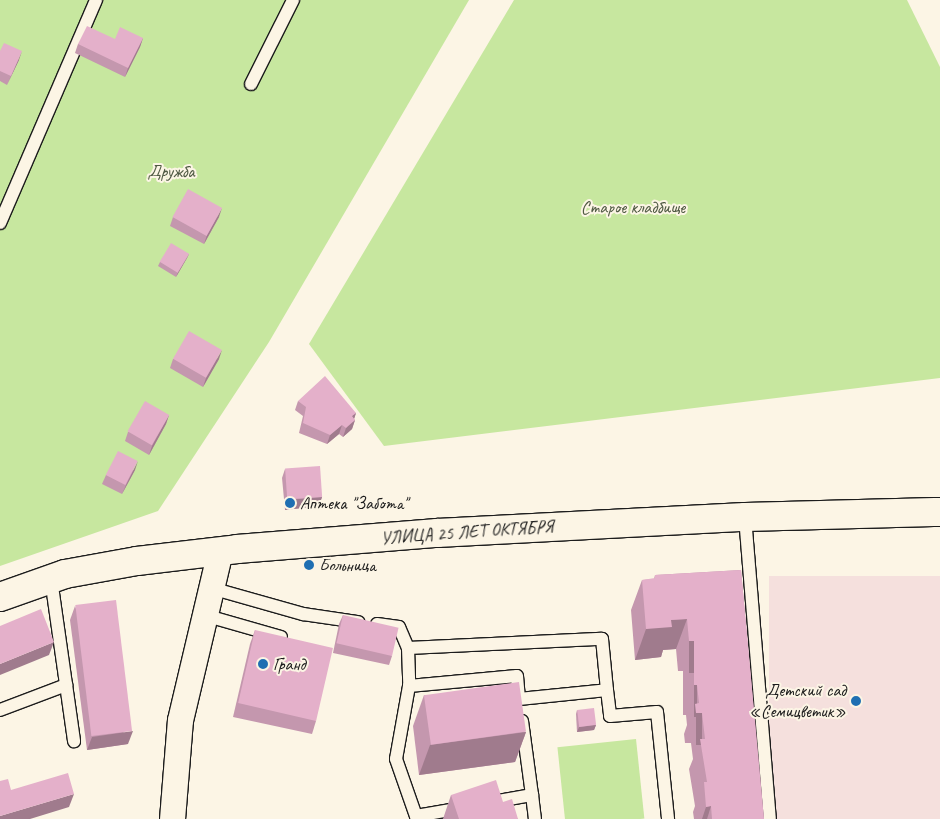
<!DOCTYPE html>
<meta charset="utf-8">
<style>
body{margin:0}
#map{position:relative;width:940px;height:819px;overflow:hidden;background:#fcf5e5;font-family:Caveat,sans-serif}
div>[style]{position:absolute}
.built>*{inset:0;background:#f5e0dd;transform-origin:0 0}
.green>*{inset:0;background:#c7e79f;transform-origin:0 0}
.roads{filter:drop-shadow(1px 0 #1c1c1c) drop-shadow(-1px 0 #1c1c1c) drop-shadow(0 1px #1c1c1c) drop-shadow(0 -1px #1c1c1c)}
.lane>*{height:12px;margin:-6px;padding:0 6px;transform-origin:6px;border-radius:6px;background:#fcf5e5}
.street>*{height:25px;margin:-12.5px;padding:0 12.5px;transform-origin:12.5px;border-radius:12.5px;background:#fcf5e5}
.secondary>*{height:28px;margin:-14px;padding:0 14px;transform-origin:14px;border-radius:14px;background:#fcf5e5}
.wall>*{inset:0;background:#c497ae}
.shaded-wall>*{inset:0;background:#a07b8d;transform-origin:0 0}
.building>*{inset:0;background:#e4b0ca;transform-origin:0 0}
.dots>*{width:14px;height:14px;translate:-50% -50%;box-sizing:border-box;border:2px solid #fcf5e5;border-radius:50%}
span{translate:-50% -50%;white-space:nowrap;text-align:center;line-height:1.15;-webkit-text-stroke:4px #fcf5e5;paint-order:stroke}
.park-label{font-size:18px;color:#4f5943}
.poi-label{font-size:18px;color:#1c1c1c}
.left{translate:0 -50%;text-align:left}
.right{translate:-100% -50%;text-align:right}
.street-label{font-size:18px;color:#1c1c1c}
</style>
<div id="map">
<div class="built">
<div style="left:940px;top:576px;width:243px;height:171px;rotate:90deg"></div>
</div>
<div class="green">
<div style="clip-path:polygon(0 0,469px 0,269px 342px,158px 511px,0 566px)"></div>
<div style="clip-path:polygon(514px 0,907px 0,940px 67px,940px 378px,384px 446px,309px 344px)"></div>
<div style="left:636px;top:739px;width:80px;height:79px;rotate:84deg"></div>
</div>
<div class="roads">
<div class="lane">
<div style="left:251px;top:84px;width:94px;rotate:-63.4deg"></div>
<div style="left:0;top:223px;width:243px;rotate:-66.7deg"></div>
<div style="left:745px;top:517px;width:303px;rotate:85.3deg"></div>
<div style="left:51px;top:579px;width:164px;rotate:81.9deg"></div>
<div style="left:211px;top:588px;width:96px;rotate:15.8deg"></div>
<div style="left:303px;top:614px;width:56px;rotate:8.3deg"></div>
<div style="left:204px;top:615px;width:80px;rotate:15.9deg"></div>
<div style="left:377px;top:624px;width:22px;rotate:8deg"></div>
<div style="left:399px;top:627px;width:23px;rotate:67deg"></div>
<div style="left:408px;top:648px;width:38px;rotate:88deg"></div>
<div style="left:409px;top:686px;width:74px;rotate:100.1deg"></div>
<div style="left:396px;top:759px;width:64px;rotate:70.7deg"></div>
<div style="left:408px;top:648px;width:194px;rotate:-2.7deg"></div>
<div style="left:602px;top:639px;width:51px;rotate:84.4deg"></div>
<div style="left:409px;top:686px;width:108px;rotate:-5.3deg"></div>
<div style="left:517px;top:676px;width:23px;rotate:85deg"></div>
<div style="left:519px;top:699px;width:88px;rotate:-5.8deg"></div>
<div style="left:607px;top:690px;width:26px;rotate:83deg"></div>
<div style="left:610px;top:716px;width:47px;rotate:-4.9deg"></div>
<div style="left:657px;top:712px;width:108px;rotate:84.1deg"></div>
<div style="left:0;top:710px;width:71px;rotate:-20.7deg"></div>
<div style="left:522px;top:721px;width:75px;rotate:82.3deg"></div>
<div style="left:487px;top:803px;width:46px;rotate:-10.1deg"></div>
<div style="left:532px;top:795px;width:24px;rotate:83deg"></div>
<div style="left:416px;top:816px;width:47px;rotate:-9.9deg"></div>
</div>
<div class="street">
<div style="left:172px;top:819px;width:99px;rotate:-85.4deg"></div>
<div style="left:180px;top:720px;width:174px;rotate:-76.7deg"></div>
</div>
<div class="secondary">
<div style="left:0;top:597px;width:69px;rotate:-19.5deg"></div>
<div style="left:65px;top:574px;width:73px;rotate:-10.2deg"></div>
<div style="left:137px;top:561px;width:101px;rotate:-6.8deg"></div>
<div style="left:237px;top:549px;width:201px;rotate:-4.6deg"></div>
<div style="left:437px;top:533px;width:308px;rotate:-3deg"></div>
<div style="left:745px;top:517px;width:195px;rotate:-1.5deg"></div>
</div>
</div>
<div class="wall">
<div style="clip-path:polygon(143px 38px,140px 47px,125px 77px,75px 53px,78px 44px,115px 39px)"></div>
<div style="clip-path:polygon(0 51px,19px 60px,7px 85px,0 81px)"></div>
<div style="clip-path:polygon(173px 217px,219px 217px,204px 244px,170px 226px)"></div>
<div style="clip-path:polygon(189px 254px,187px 258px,176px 277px,158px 266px,160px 262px)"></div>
<div style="clip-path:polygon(173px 359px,219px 359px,203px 387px,170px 368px)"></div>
<div style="clip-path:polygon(298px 401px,356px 413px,354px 419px,355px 420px,352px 429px,343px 437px,339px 434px,327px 444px,299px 433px,303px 416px,295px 410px)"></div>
<div style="clip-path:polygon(169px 415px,166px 424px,149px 455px,125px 441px,128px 432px)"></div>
<div style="clip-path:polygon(285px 469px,322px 497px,319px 506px,285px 510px,282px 478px)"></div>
<div style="clip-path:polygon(135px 470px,122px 494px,102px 484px,106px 475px)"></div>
<div style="clip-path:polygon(741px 570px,764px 819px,694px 819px,693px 812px,695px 806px,689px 769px,693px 759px,691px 743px,685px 743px,684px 734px,687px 725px,686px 715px,683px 715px,683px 671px,678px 671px,676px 649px,663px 650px,661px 657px,635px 660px,631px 610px,642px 580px,654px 579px,655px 575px)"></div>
<div style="clip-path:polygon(75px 606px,128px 744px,87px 750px,70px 620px)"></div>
<div style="clip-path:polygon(343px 615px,392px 656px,389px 665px,333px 653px,339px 624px)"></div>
<div style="clip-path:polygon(255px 630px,316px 721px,312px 734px,233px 717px,250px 644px)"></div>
<div style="clip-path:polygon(424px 695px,526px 732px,515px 762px,419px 775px,413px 726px)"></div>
<div style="clip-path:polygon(577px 710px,596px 725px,594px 730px,577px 732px,576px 714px)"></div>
<div style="clip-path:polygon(451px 795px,503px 802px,518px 819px,443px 819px)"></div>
</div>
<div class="shaded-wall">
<div style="clip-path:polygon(143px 38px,140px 47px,125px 77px,128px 68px)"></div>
<div style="clip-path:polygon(22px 51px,19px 60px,7px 85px,11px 76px)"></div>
<div style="clip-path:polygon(222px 208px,219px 217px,204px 244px,207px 235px)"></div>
<div style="clip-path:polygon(189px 254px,187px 258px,176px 277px,178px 272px)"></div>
<div style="clip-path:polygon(222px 350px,219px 359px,203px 387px,206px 378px)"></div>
<div style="clip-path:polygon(356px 413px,353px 422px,355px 420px,352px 429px,343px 437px,346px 428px,352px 416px)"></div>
<div style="clip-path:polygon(169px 415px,166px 424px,149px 455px,152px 446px)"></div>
<div style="clip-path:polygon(342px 425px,339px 434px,327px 444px,330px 435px)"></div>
<div style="clip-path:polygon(138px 461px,135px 470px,122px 494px,126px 485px)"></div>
<div style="clip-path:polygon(322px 497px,319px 506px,285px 510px,288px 500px)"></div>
<div style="clip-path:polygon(687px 619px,676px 649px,663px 650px,661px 657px,635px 660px,646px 629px,671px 620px)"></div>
<div style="left:689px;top:641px;width:5px;height:32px"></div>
<div style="clip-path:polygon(54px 642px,49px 655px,0 675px,0 664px)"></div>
<div style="left:694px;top:685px;width:3px;height:32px"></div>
<div style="left:696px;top:713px;width:6px;height:32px"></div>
<div style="clip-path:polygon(596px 725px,594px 730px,577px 732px,579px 727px)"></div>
<div style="clip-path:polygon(133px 731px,128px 744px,87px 750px,92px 737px)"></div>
<div style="clip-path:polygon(526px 732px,515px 762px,419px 775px,430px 745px)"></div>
<div style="clip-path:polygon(74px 794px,69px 807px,30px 819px,0 819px,0 816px)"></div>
<div style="clip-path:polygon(711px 806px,707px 819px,702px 819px,706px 807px)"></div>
</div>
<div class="building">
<div style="clip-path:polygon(87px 26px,115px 39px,120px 27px,143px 38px,128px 68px,78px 44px)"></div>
<div style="clip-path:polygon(4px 43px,22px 51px,11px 76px,0 71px,0 51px)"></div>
<div style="left:188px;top:189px;width:39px;height:32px;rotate:29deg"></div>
<div style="left:171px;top:243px;width:21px;height:22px;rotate:31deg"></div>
<div style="left:189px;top:331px;width:38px;height:32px;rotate:30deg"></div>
<div style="clip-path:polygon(325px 376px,356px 413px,352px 416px,355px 420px,346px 428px,342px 425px,330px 435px,303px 423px,306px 407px,298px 401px)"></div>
<div style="left:145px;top:401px;width:28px;height:35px;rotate:30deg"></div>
<div style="left:118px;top:451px;width:22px;height:27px;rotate:27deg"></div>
<div style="left:320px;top:466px;width:31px;height:35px;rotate:86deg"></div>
<div style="clip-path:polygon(741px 570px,764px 819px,712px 819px,711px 806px,706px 807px,704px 782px,707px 782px,700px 739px,705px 739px,702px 713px,696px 713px,695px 704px,699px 703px,697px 685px,694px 685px,694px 641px,689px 641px,687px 619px,671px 620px,672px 627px,646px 629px,642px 580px,655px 578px,655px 575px)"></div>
<div style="left:116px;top:600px;width:132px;height:41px;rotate:83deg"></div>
<div style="clip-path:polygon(41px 609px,54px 642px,0 664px,0 626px)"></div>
<div style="left:343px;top:615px;width:57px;height:29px;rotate:13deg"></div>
<div style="left:255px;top:630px;width:80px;height:75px;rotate:13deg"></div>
<div style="left:519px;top:682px;width:50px;height:96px;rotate:82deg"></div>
<div style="left:594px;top:708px;width:17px;height:17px;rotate:83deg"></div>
<div style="clip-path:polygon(68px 773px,74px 794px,0 816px,0 781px,8px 779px,11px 790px)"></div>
<div style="clip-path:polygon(496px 780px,503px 802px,512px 799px,518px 819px,459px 819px,451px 795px)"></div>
</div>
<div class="dots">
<div style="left:290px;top:503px;background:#1f6fb2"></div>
<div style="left:309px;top:565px;background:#1f6fb2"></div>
<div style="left:263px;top:664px;background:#1f6fb2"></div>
<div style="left:856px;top:701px;background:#1f6fb2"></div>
</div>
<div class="park-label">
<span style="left:171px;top:171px">Дружба</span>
<span style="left:633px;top:207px">Старое кладбище</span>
</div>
<div class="poi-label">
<span class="left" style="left:300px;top:503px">Аптека "Забота"</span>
<span class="left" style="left:319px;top:565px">Больница</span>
<span class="left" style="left:273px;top:664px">Гранд</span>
<span class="right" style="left:846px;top:701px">Детский сад<br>«Семицветик»</span>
</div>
<div class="street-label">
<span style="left:467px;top:532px;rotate:-4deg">УЛИЦА 25 ЛЕТ ОКТЯБРЯ</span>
</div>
</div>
